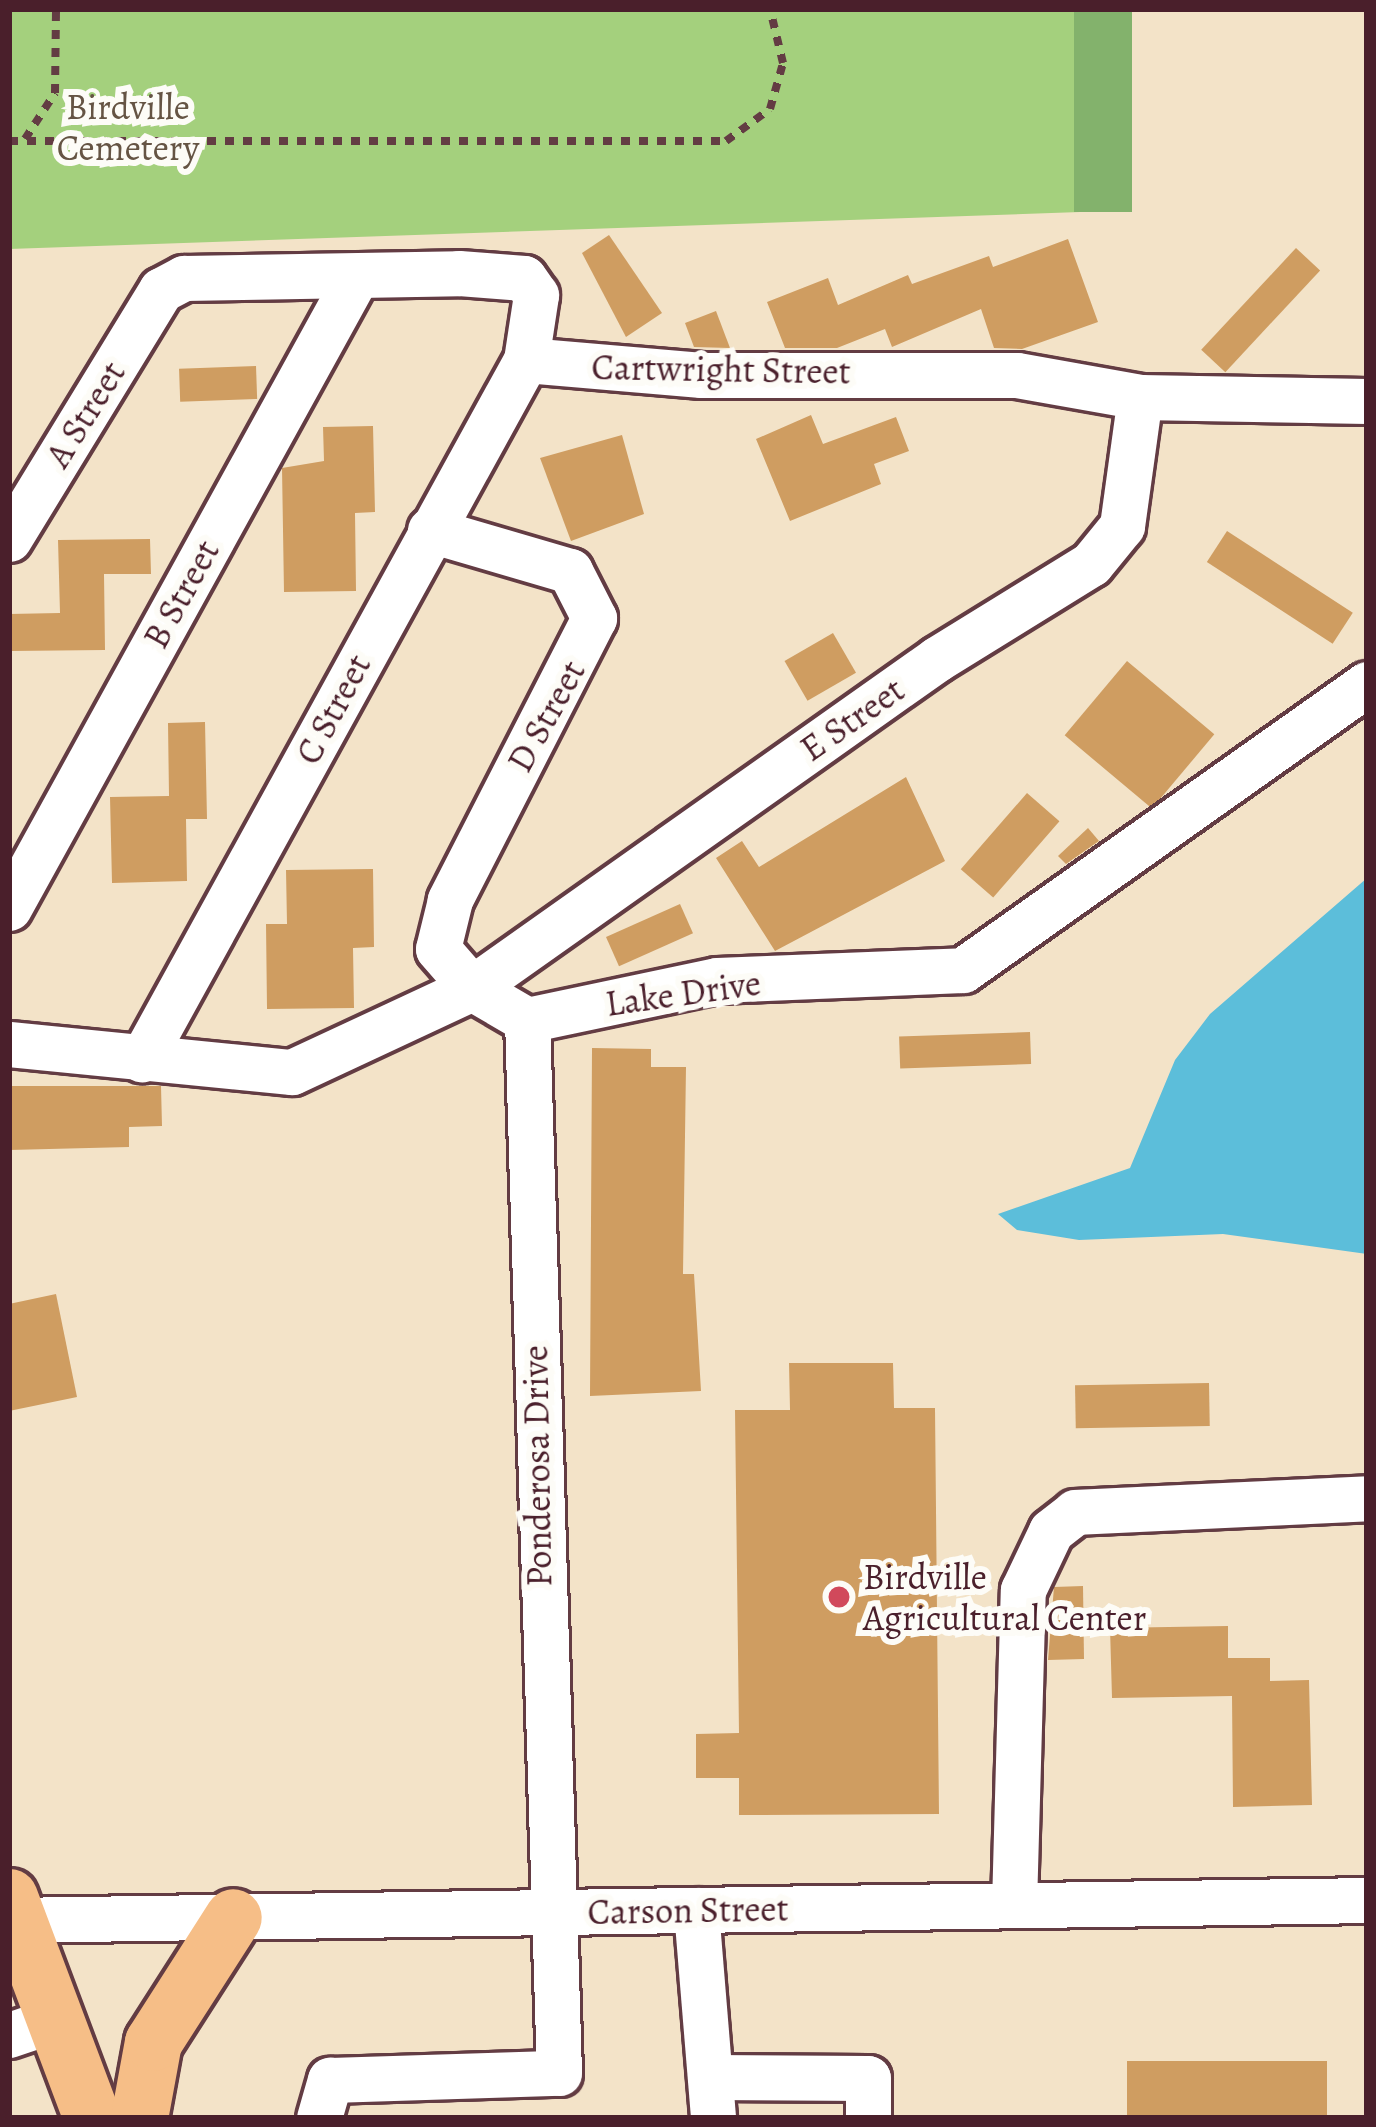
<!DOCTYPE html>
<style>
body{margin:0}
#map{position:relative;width:1376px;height:2127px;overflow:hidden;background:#f3e3c8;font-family:Alegreya,serif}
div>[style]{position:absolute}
.green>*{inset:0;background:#a4d07d}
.forest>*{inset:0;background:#83b26c;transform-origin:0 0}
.water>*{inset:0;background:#5cbeda}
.building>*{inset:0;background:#cf9d61;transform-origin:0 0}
.path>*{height:8px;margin-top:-4px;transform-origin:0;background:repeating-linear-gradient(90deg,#633c43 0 9px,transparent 0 18px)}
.roads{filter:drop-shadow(3px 0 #633c43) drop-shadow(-3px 0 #633c43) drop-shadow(0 3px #633c43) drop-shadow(0 -3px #633c43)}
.minor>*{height:45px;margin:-22.5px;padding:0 22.5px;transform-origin:22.5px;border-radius:22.5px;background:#fff}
.major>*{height:57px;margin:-28.5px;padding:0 28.5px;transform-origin:28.5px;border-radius:28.5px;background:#f6be87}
.dots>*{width:33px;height:33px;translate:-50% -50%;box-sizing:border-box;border:6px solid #fdfcf7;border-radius:50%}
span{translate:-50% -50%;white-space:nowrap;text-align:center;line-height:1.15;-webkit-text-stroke:12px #fdfcf7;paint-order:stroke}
.park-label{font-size:36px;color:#655444}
.street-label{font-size:36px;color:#4a1f2b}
.poi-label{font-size:36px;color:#4a1f2b}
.left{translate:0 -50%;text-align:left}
.frame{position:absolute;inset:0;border:12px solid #4a1f2b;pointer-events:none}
</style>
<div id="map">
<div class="green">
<div style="clip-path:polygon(9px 9px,1074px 9px,1080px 212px,9px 249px)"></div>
</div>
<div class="forest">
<div style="left:1074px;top:9px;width:58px;height:203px"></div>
</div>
<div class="water">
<div style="clip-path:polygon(1367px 878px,1367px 1254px,1223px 1234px,1079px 1240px,1017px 1230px,998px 1214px,1130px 1168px,1175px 1060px,1210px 1014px)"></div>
</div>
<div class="building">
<div style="clip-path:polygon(609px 235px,662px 313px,626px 337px,582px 253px)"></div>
<div style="clip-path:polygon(1068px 239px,1098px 322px,1022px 349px,994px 348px,981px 309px,892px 347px,885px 329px,837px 348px,785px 348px,767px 302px,828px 278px,838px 305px,908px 275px,912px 284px,989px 256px,993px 267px)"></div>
<div style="left:1296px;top:248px;width:33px;height:139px;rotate:43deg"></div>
<div style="clip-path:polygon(716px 311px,730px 348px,694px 347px,685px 323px)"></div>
<div style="left:256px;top:366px;width:33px;height:77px;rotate:88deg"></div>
<div style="clip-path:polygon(811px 415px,823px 444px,896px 417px,909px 451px,874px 464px,881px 484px,790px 521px,756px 439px)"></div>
<div style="clip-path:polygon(373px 426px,375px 512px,355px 513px,356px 591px,284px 592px,282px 468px,324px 461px,323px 427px)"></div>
<div style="clip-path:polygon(622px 435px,644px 514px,571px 541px,540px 458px)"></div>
<div style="left:1227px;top:531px;width:150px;height:37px;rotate:33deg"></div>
<div style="clip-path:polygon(150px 539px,151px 574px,104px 574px,105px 650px,10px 651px,9px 614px,60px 613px,58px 540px)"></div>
<div style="left:833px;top:633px;width:46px;height:56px;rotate:60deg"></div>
<div style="left:1127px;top:661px;width:114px;height:97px;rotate:40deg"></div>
<div style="clip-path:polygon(205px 722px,207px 819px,186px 819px,187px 881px,112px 883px,110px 797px,169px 796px,168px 723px)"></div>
<div style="clip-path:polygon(906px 777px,945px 861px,775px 951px,716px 858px,742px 841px,759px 867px)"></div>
<div style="left:1027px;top:793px;width:43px;height:101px;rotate:41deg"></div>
<div style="clip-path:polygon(1088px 828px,1099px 841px,1066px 864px,1058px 856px)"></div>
<div style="clip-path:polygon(373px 869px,374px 947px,353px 948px,354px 1008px,267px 1009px,266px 924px,287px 924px,286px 870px)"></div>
<div style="left:680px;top:904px;width:32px;height:81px;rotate:66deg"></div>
<div style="left:1030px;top:1032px;width:32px;height:131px;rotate:88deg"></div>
<div style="clip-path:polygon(592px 1048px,651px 1049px,651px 1067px,686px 1067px,683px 1274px,694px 1274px,701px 1391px,590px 1396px)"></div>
<div style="clip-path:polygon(9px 1086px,161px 1086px,162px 1126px,129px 1127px,129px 1147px,9px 1150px)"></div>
<div style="clip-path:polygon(56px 1294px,77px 1397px,9px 1411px,9px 1304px)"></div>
<div style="clip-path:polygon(789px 1363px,893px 1363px,894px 1408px,935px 1408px,939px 1814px,739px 1815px,739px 1778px,696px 1778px,696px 1734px,739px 1733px,735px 1410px,790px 1410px)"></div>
<div style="left:1209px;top:1383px;width:43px;height:134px;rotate:89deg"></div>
<div style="clip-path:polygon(1083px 1586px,1084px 1659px,1048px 1660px,1054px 1587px)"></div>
<div style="clip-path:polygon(1228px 1626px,1228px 1658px,1270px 1658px,1270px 1681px,1309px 1680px,1312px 1805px,1233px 1807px,1232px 1696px,1112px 1698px,1110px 1628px)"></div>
<div style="left:1327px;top:2061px;width:57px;height:200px;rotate:90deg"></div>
</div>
<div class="path">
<div style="left:25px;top:139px;width:55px;rotate:-56.9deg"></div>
<div style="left:55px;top:93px;width:84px;rotate:-89.3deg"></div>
<div style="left:9px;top:141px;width:717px"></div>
<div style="left:726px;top:141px;width:54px;rotate:-36deg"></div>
<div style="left:770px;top:109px;width:48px;rotate:-74.2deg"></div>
<div style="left:783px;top:63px;width:56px;rotate:-103.5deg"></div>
</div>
<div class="roads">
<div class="minor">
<div style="left:526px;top:360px;width:176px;rotate:4.9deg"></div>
<div style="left:701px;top:375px;width:316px"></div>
<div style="left:1017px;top:375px;width:125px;rotate:10.1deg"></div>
<div style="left:1140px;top:397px;width:227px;rotate:1deg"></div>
<div style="left:430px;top:530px;width:146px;rotate:16.3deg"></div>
<div style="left:570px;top:571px;width:53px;rotate:62.9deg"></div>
<div style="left:594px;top:618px;width:317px;rotate:117.1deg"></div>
<div style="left:450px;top:900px;width:50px;rotate:103.8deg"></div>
<div style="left:438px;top:949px;width:52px;rotate:48.9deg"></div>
<div style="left:472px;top:988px;width:570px;rotate:-35.28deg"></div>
<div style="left:937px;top:659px;width:181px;rotate:-31.7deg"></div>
<div style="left:1091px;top:564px;width:49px;rotate:-50.8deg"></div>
<div style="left:1122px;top:526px;width:130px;rotate:-82.1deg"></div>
<div style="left:9px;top:539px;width:292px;rotate:-58.6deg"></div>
<div style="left:161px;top:290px;width:26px;rotate:-28deg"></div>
<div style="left:184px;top:278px;width:275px;rotate:-1deg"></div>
<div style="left:459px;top:273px;width:65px;rotate:4.4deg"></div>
<div style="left:524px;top:278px;width:21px;rotate:55deg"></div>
<div style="left:536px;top:295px;width:66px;rotate:98.7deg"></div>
<div style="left:526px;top:360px;width:798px;rotate:118.78deg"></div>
<div style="left:9px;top:908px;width:716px;rotate:-61.18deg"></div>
<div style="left:9px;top:1044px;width:284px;rotate:5.7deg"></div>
<div style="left:292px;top:1072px;width:199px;rotate:-25deg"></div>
<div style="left:472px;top:988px;width:64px;rotate:30.2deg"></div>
<div style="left:527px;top:1020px;width:194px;rotate:-11.9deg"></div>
<div style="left:717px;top:980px;width:246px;rotate:-2.3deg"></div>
<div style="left:963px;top:970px;width:495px;rotate:-35.3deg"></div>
<div style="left:1014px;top:1905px;width:315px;rotate:-88.4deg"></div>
<div style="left:1023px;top:1590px;width:65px;rotate:-64.6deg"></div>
<div style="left:1051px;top:1531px;width:31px;rotate:-38deg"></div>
<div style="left:1075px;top:1512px;width:292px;rotate:-2.7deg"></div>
<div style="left:696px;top:1910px;width:209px;rotate:85.3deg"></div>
<div style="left:9px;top:1920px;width:1358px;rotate:-0.84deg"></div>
<div style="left:9px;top:2035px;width:50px;rotate:-18.8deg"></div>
<div style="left:710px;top:2077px;width:158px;rotate:0.4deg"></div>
<div style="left:868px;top:2078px;width:40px;rotate:90deg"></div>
<div style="left:319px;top:2118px;width:40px;rotate:-74deg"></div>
<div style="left:330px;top:2080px;width:229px;rotate:-1.8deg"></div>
<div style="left:559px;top:2073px;width:1053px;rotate:-91.74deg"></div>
</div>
<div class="major">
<div style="left:9px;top:1897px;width:236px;rotate:69.4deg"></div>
<div style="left:139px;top:2118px;width:77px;rotate:-79.6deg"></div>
<div style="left:153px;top:2042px;width:148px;rotate:-57.4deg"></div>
</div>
</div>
<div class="dots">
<div style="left:839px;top:1597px;background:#d1495b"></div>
</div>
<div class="park-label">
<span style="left:128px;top:127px">Birdville<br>Cemetery</span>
</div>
<div class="street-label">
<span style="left:721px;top:369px;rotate:1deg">Cartwright Street</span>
<span style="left:85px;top:414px;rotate:-58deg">A Street</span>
<span style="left:181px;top:594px;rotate:-61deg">B Street</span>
<span style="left:333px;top:709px;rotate:-62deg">C Street</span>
<span style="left:546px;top:716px;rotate:-61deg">D Street</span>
<span style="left:852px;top:719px;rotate:-35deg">E Street</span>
<span style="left:683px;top:993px;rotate:-8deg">Lake Drive</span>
<span style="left:537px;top:1466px;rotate:-91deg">Ponderosa Drive</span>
<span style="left:688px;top:1910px;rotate:-1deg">Carson Street</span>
</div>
<div class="poi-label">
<span class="left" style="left:863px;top:1597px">Birdville<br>Agricultural Center</span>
</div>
<div class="frame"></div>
</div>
